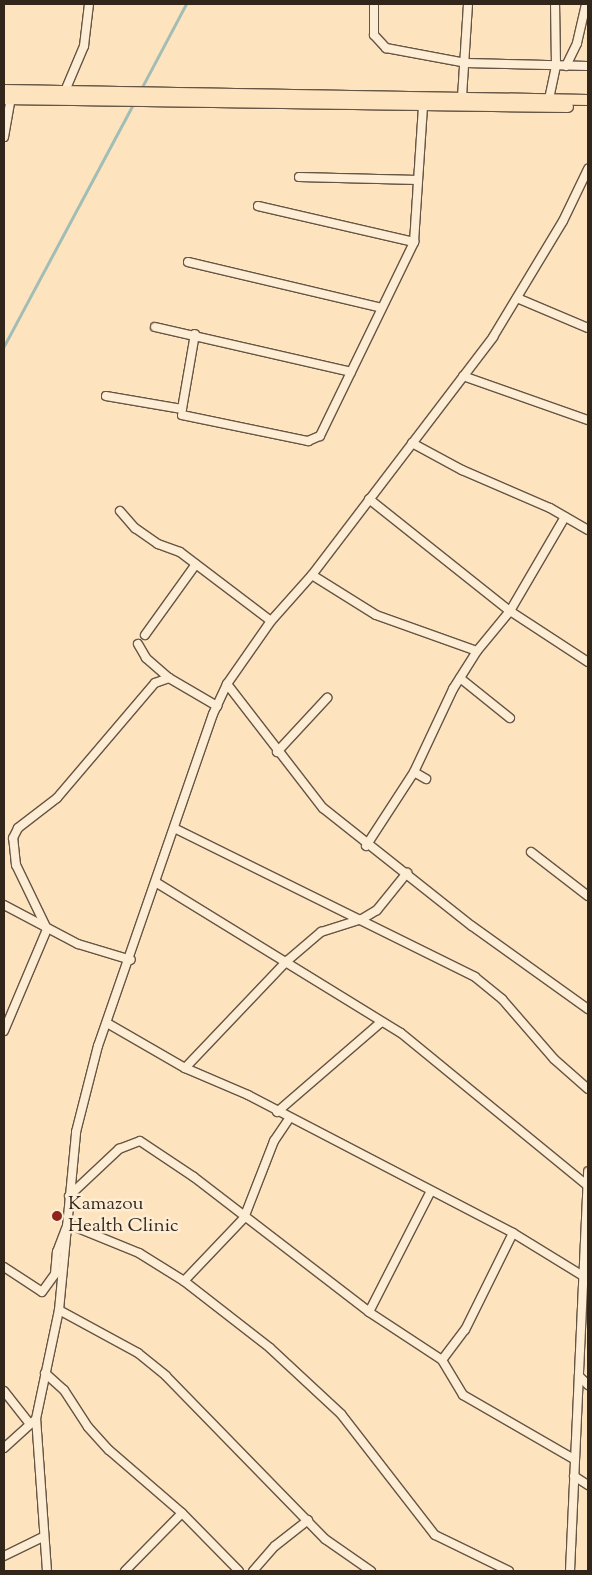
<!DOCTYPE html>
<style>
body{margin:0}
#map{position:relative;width:592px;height:1575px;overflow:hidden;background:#fee3bf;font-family:"Sorts Mill Goudy",serif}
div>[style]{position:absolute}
.stream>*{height:2.5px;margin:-1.25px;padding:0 1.25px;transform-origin:1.25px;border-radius:1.25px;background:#a0beb5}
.roads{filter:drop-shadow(1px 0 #655544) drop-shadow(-1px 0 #655544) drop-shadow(0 1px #655544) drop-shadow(0 -1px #655544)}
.minor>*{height:8px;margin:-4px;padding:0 4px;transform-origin:4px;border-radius:4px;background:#feedd5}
.major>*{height:10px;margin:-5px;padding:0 5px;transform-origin:5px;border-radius:5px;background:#fee3bf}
.dots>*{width:14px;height:14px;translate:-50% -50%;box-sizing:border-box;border:2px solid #feedd5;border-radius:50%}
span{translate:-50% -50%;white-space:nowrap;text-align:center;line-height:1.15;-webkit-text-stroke:5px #feedd5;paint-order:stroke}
.poi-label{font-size:19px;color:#32261b}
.left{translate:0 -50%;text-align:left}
.frame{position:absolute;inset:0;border:5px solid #32261b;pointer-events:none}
</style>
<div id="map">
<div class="stream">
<div style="left:141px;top:89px;width:96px;rotate:-62.1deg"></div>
<div style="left:4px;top:346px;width:276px;rotate:-61.9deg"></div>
</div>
<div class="roads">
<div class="minor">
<div style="left:374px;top:4px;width:31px;rotate:90deg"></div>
<div style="left:374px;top:35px;width:18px;rotate:47deg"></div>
<div style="left:386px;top:48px;width:81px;rotate:10.6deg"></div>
<div style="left:466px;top:63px;width:122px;rotate:1.4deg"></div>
<div style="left:566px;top:66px;width:25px;rotate:-64deg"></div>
<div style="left:577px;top:43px;width:40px;rotate:-77deg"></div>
<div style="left:65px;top:91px;width:49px;rotate:-67.1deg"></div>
<div style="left:84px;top:46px;width:42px;rotate:-83.2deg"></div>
<div style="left:462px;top:97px;width:93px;rotate:-86.3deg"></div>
<div style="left:549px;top:99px;width:35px;rotate:-78deg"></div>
<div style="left:556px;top:65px;width:61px;rotate:-90.9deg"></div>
<div style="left:4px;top:137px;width:39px;rotate:-80deg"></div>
<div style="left:299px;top:177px;width:119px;rotate:1.4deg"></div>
<div style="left:258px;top:206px;width:160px;rotate:13deg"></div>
<div style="left:188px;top:262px;width:199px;rotate:13.3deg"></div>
<div style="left:517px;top:298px;width:77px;rotate:22.9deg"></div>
<div style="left:155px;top:327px;width:201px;rotate:12.9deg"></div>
<div style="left:463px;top:376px;width:133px;rotate:19.4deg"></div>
<div style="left:106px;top:396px;width:77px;rotate:9.7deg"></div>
<div style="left:182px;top:409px;width:76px;rotate:-80.2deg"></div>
<div style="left:182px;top:415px;width:129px;rotate:11.7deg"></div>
<div style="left:308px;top:441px;width:13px;rotate:-23deg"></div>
<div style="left:320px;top:436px;width:216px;rotate:-64.1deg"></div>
<div style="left:414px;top:242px;width:137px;rotate:-86.2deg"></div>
<div style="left:412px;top:443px;width:57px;rotate:28.4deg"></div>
<div style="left:462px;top:470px;width:96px;rotate:23.4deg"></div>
<div style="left:550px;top:508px;width:44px;rotate:30.1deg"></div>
<div style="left:369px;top:499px;width:180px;rotate:38.5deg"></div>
<div style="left:510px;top:611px;width:93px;rotate:33.2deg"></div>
<div style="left:120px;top:511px;width:23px;rotate:49deg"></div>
<div style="left:135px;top:528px;width:28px;rotate:35deg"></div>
<div style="left:158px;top:544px;width:23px;rotate:20deg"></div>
<div style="left:180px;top:552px;width:114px;rotate:37.2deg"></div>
<div style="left:312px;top:575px;width:75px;rotate:32deg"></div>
<div style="left:376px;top:615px;width:107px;rotate:19.6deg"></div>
<div style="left:145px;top:635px;width:87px;rotate:-54.3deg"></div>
<div style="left:138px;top:644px;width:16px;rotate:60deg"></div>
<div style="left:146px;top:658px;width:30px;rotate:41deg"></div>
<div style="left:169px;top:678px;width:56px;rotate:30.3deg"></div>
<div style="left:460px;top:678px;width:64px;rotate:38.7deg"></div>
<div style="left:227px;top:684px;width:157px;rotate:52.3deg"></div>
<div style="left:323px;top:808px;width:190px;rotate:38.4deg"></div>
<div style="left:472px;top:926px;width:143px;rotate:35.6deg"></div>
<div style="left:277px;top:752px;width:74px;rotate:-47.2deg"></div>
<div style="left:414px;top:772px;width:14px;rotate:30deg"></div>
<div style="left:174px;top:828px;width:336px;rotate:26.3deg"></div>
<div style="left:475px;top:977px;width:35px;rotate:39deg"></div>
<div style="left:502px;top:999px;width:79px;rotate:49.1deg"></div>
<div style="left:554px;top:1059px;width:45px;rotate:41.4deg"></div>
<div style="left:366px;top:846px;width:88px;rotate:-57deg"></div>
<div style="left:414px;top:772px;width:92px;rotate:-64.8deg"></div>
<div style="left:453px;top:689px;width:45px;rotate:-57.7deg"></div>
<div style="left:477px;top:651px;width:52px;rotate:-50.5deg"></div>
<div style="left:510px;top:611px;width:109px;rotate:-59.7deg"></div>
<div style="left:531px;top:852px;width:72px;rotate:37.7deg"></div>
<div style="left:157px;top:883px;width:286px;rotate:31.6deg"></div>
<div style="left:401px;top:1033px;width:240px;rotate:39.3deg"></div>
<div style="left:4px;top:905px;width:84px;rotate:27.8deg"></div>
<div style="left:78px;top:944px;width:55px;rotate:16.8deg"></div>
<div style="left:107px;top:1023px;width:90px;rotate:30deg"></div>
<div style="left:185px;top:1068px;width:69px;rotate:23.2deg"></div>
<div style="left:248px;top:1095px;width:299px;rotate:27.5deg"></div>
<div style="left:513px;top:1233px;width:88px;rotate:31.5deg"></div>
<div style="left:4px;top:1031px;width:111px;rotate:-67.1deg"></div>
<div style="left:47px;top:929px;width:71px;rotate:-115.8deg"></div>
<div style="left:16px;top:865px;width:27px;rotate:-96deg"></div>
<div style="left:13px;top:838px;width:11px;rotate:-63deg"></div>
<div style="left:18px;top:828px;width:49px;rotate:-37.6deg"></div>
<div style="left:57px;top:798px;width:151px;rotate:-49.6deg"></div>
<div style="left:155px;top:683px;width:15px;rotate:-20deg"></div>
<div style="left:185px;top:1068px;width:148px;rotate:-46.4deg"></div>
<div style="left:287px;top:961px;width:45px;rotate:-40.5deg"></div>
<div style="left:321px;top:932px;width:43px;rotate:-17.6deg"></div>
<div style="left:362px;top:919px;width:17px;rotate:-31deg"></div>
<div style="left:377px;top:910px;width:48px;rotate:-51deg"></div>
<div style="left:277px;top:1112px;width:136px;rotate:-40.8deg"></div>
<div style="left:69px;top:1196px;width:69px;rotate:-43.2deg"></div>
<div style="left:119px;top:1149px;width:22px;rotate:-21deg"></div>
<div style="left:140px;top:1141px;width:65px;rotate:33.7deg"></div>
<div style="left:194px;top:1177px;width:221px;rotate:37.6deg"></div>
<div style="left:369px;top:1312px;width:87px;rotate:33.3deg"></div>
<div style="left:442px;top:1360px;width:41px;rotate:59deg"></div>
<div style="left:463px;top:1395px;width:128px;rotate:30deg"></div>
<div style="left:4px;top:1267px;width:45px;rotate:33.3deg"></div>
<div style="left:42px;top:1292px;width:22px;rotate:-54deg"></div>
<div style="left:55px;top:1274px;width:22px;rotate:-85deg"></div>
<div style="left:57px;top:1252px;width:30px;rotate:-69deg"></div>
<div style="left:68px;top:1224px;width:77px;rotate:22.2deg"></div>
<div style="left:139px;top:1253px;width:53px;rotate:31.9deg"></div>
<div style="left:184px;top:1281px;width:109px;rotate:37.9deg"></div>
<div style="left:270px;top:1348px;width:97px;rotate:42.9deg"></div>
<div style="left:341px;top:1414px;width:153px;rotate:52.2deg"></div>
<div style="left:435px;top:1535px;width:82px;rotate:25.9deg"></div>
<div style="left:184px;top:1281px;width:87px;rotate:-46.4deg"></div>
<div style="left:244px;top:1218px;width:83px;rotate:-68.7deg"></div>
<div style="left:274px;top:1141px;width:27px;rotate:-56deg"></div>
<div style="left:59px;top:1310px;width:90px;rotate:28.6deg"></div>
<div style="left:138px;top:1353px;width:36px;rotate:39deg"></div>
<div style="left:166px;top:1376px;width:228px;rotate:45.7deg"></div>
<div style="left:325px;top:1539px;width:56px;rotate:34.8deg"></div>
<div style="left:369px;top:1312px;width:136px;rotate:-62.9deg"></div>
<div style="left:442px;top:1360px;width:38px;rotate:-53deg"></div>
<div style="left:465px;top:1330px;width:108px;rotate:-63.7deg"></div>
<div style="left:45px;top:1373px;width:25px;rotate:42deg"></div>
<div style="left:64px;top:1390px;width:44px;rotate:57deg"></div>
<div style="left:88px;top:1427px;width:31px;rotate:48deg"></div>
<div style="left:109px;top:1450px;width:96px;rotate:40.8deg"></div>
<div style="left:182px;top:1513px;width:81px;rotate:45.5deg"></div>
<div style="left:579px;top:1376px;width:13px;rotate:45deg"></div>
<div style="left:4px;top:1391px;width:42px;rotate:51.8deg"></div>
<div style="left:4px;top:1448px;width:43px;rotate:-42.2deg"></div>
<div style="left:574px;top:1476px;width:17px;rotate:33deg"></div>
<div style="left:4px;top:1556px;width:43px;rotate:-26deg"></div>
<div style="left:47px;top:1571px;width:152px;rotate:-94.1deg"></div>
<div style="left:36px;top:1419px;width:111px;rotate:-78.1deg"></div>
<div style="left:59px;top:1310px;width:179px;rotate:-84.5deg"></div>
<div style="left:76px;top:1132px;width:89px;rotate:-75.7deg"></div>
<div style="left:98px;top:1046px;width:351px;rotate:-70.9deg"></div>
<div style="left:213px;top:714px;width:33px;rotate:-65deg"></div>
<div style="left:227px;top:684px;width:77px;rotate:-55.1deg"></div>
<div style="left:271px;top:621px;width:62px;rotate:-48.3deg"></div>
<div style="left:312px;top:575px;width:299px;rotate:-52.7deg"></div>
<div style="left:493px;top:337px;width:135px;rotate:-58.9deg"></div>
<div style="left:563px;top:221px;width:58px;rotate:-64.3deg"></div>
<div style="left:125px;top:1571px;width:81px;rotate:-45.5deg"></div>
<div style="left:253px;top:1571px;width:33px;rotate:-49deg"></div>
<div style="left:275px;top:1546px;width:42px;rotate:-38.2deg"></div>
<div style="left:570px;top:1571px;width:400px;rotate:-87.4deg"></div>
</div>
<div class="major">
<div style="left:4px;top:90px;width:584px;rotate:0.98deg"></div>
<div style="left:4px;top:99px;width:564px;rotate:0.81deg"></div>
</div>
</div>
<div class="dots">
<div style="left:57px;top:1216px;background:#8f2418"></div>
</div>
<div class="poi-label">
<span class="left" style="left:68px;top:1216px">Kamazou<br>Health Clinic</span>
</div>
<div class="frame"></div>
</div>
